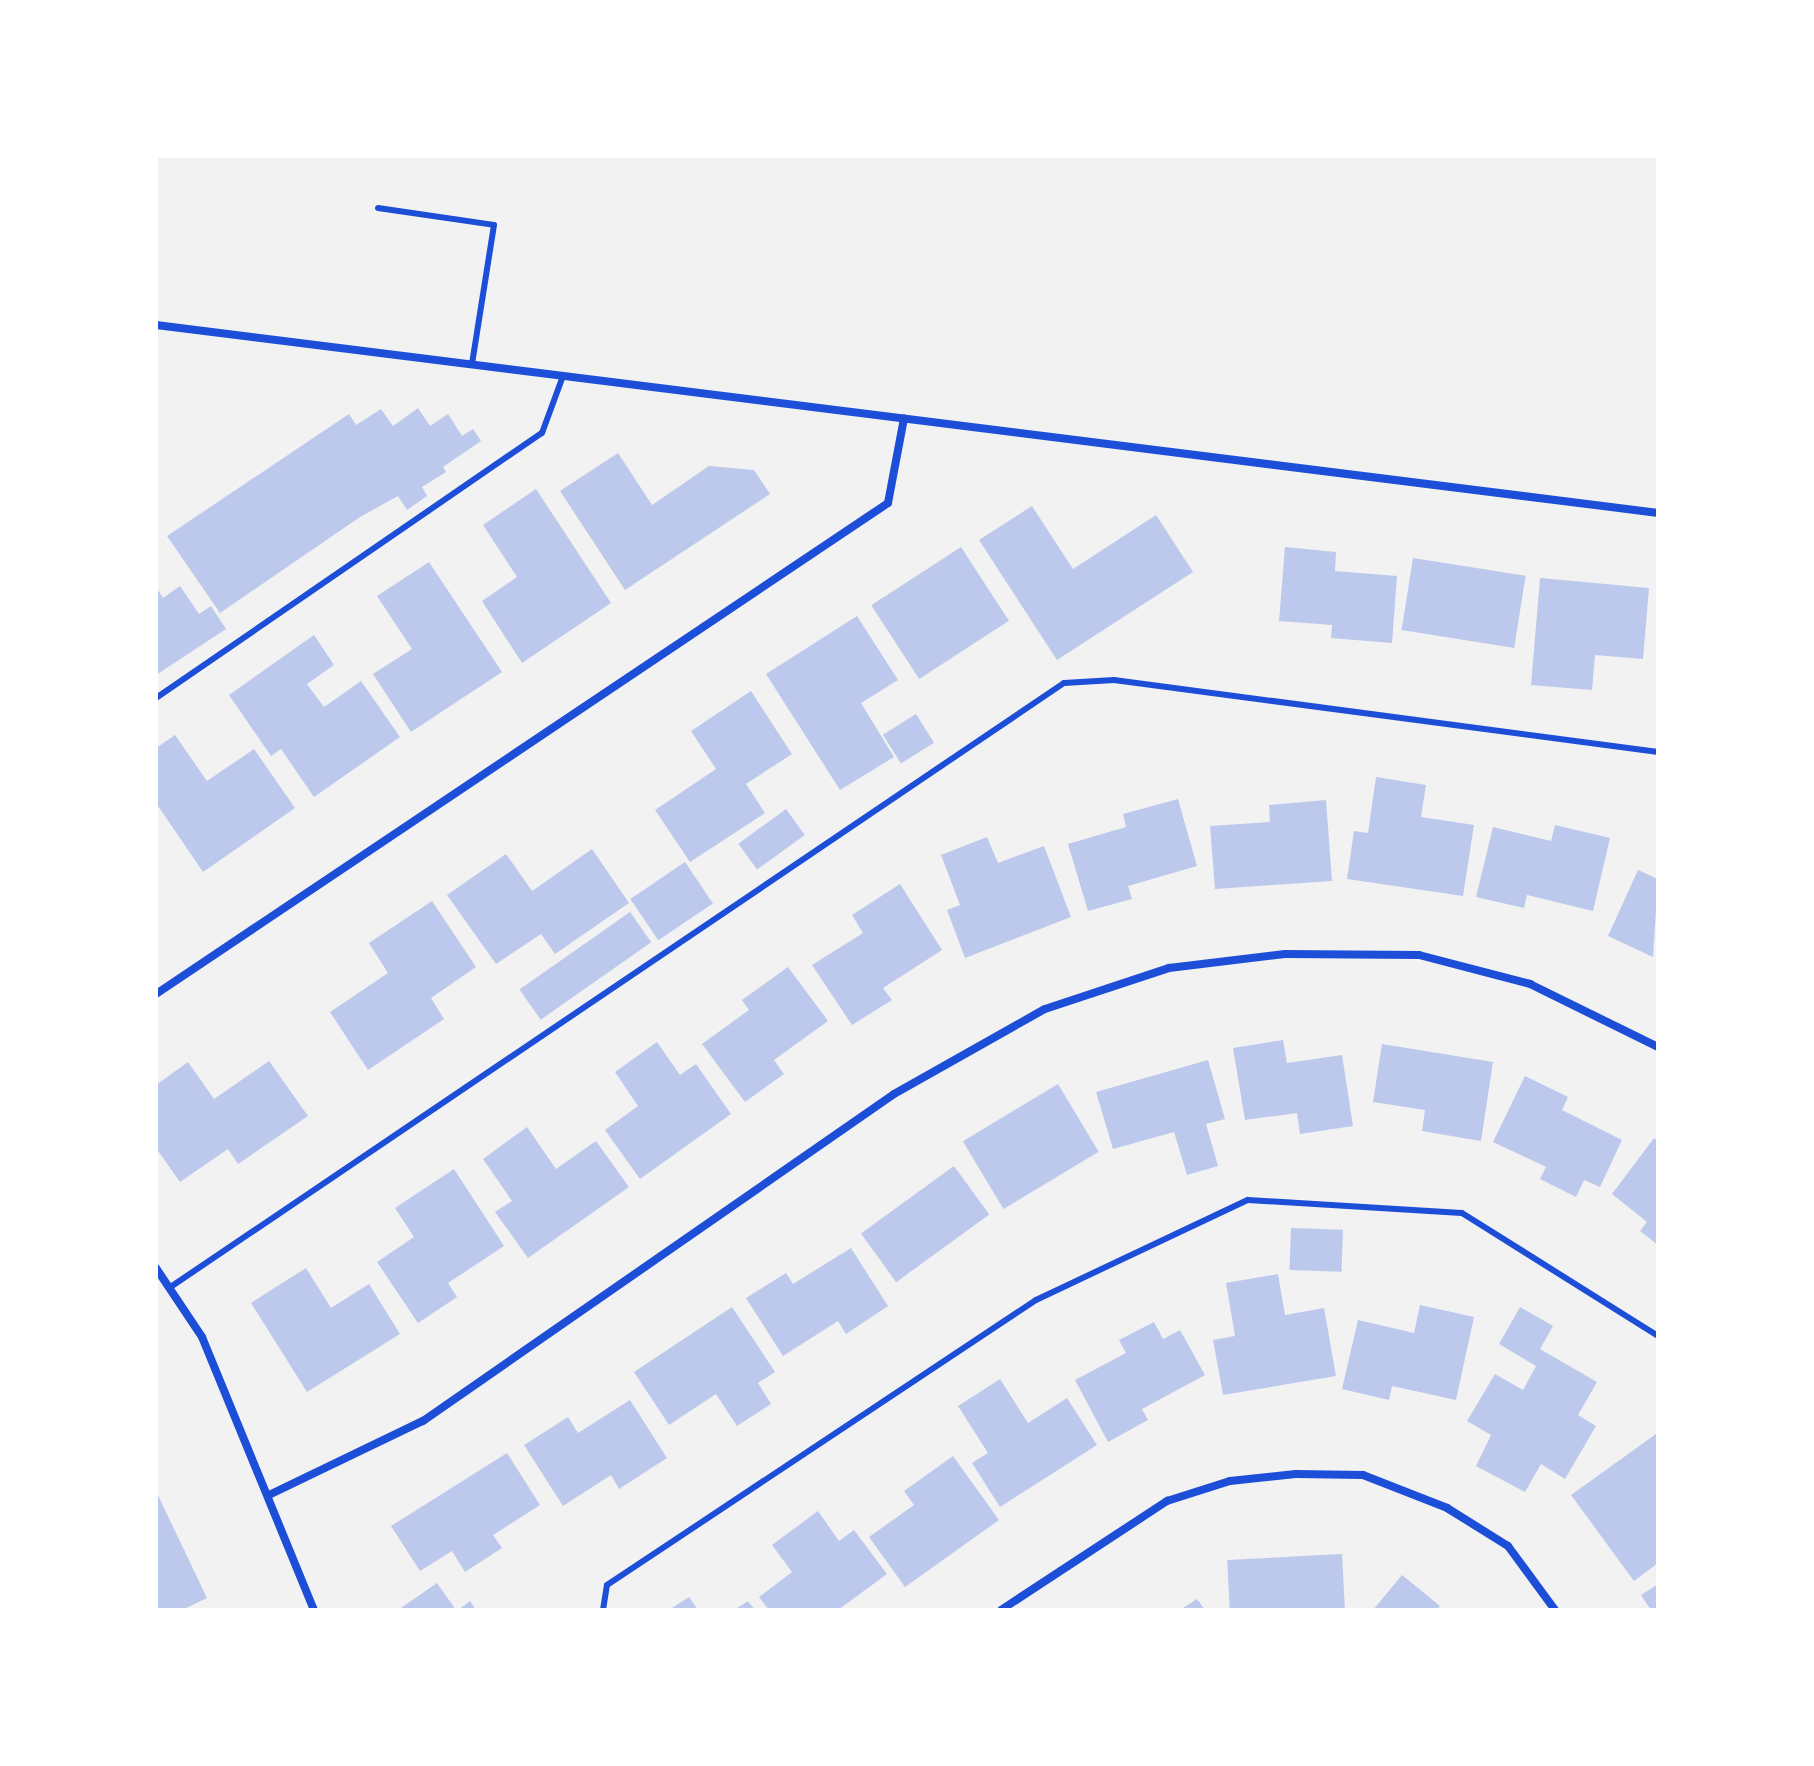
<!DOCTYPE html>
<style>
body{margin:0}
#map{position:relative;width:1814px;height:1766px;overflow:hidden;background:#f2f2f2;font-family:"Asap Condensed",sans-serif}
div>[style]{position:absolute}
.building>*{inset:0;background:#bdc9ec;transform-origin:0 0}
.service>*{height:6px;margin:-3px;padding:0 3px;transform-origin:3px;border-radius:3px;background:#1d4ed8}
.minor>*{height:8px;margin:-4px;padding:0 4px;transform-origin:4px;border-radius:4px;background:#1d4ed8}
span{translate:-50% -50%;white-space:nowrap;text-align:center;line-height:1.15;-webkit-text-stroke:8px #fff;paint-order:stroke}
.frame{position:absolute;inset:0;border:158px solid #fff;pointer-events:none}
</style>
<div id="map">
<div class="building">
<div style="clip-path:polygon(418px 408px,430px 426px,448px 414px,462px 436px,473px 429px,481px 441px,443px 467px,446px 472px,422px 487px,427px 496px,407px 510px,398px 496px,360px 517px,220px 613px,167px 536px,349px 414px,356px 425px,381px 409px,393px 426px)"></div>
<div style="clip-path:polygon(618px 453px,652px 505px,709px 466px,754px 470px,770px 494px,625px 590px,560px 491px)"></div>
<div style="clip-path:polygon(536px 489px,611px 603px,522px 663px,482px 601px,517px 577px,483px 525px)"></div>
<div style="clip-path:polygon(1032px 506px,1073px 569px,1156px 515px,1193px 572px,1057px 660px,979px 540px)"></div>
<div style="left:961px;top:547px;width:88px;height:107px;rotate:57deg"></div>
<div style="clip-path:polygon(1285px 547px,1336px 552px,1335px 571px,1397px 576px,1392px 643px,1331px 638px,1332px 625px,1279px 621px)"></div>
<div style="left:1413px;top:558px;width:114px;height:73px;rotate:9deg"></div>
<div style="clip-path:polygon(429px 562px,502px 672px,411px 732px,373px 674px,412px 649px,377px 596px)"></div>
<div style="clip-path:polygon(1540px 578px,1649px 588px,1643px 659px,1595px 655px,1592px 690px,1531px 685px)"></div>
<div style="clip-path:polygon(180px 586px,199px 614px,211px 606px,226px 629px,156px 675px,156px 587px,163px 598px)"></div>
<div style="clip-path:polygon(857px 616px,898px 680px,861px 703px,894px 757px,840px 790px,766px 674px)"></div>
<div style="clip-path:polygon(314px 635px,334px 665px,307px 684px,324px 707px,361px 681px,400px 737px,314px 797px,281px 749px,271px 756px,229px 695px)"></div>
<div style="clip-path:polygon(751px 691px,792px 754px,746px 784px,765px 813px,690px 862px,655px 810px,716px 769px,691px 731px)"></div>
<div style="left:916px;top:714px;width:34px;height:39px;rotate:58deg"></div>
<div style="clip-path:polygon(175px 735px,207px 781px,254px 749px,295px 808px,203px 872px,156px 803px,156px 748px)"></div>
<div style="clip-path:polygon(1376px 777px,1426px 785px,1421px 817px,1474px 825px,1463px 896px,1347px 879px,1354px 831px,1368px 833px)"></div>
<div style="clip-path:polygon(1178px 799px,1197px 866px,1128px 886px,1132px 899px,1088px 911px,1068px 844px,1126px 827px,1123px 814px)"></div>
<div style="clip-path:polygon(1326px 800px,1332px 881px,1215px 889px,1210px 826px,1270px 822px,1269px 805px)"></div>
<div style="left:786px;top:809px;width:32px;height:59px;rotate:54deg"></div>
<div style="clip-path:polygon(1555px 825px,1610px 838px,1593px 911px,1527px 895px,1524px 908px,1476px 897px,1493px 827px,1551px 841px)"></div>
<div style="clip-path:polygon(987px 837px,998px 863px,1044px 846px,1071px 917px,965px 958px,947px 910px,960px 905px,941px 855px)"></div>
<div style="clip-path:polygon(592px 849px,629px 903px,555px 954px,541px 934px,496px 964px,447px 895px,506px 854px,532px 891px)"></div>
<div style="left:685px;top:862px;width:50px;height:66px;rotate:56deg"></div>
<div style="clip-path:polygon(1638px 870px,1658px 879px,1653px 957px,1608px 936px)"></div>
<div style="clip-path:polygon(900px 884px,942px 950px,883px 988px,892px 1000px,852px 1025px,812px 965px,863px 933px,852px 915px)"></div>
<div style="clip-path:polygon(432px 901px,476px 967px,431px 998px,444px 1019px,368px 1070px,330px 1012px,388px 973px,369px 943px)"></div>
<div style="left:630px;top:912px;width:37px;height:135px;rotate:55deg"></div>
<div style="clip-path:polygon(788px 967px,828px 1021px,774px 1060px,784px 1074px,745px 1102px,702px 1044px,749px 1010px,742px 1000px)"></div>
<div style="clip-path:polygon(1283px 1040px,1287px 1063px,1342px 1055px,1353px 1126px,1300px 1134px,1297px 1113px,1245px 1120px,1233px 1048px)"></div>
<div style="clip-path:polygon(657px 1042px,680px 1075px,696px 1064px,731px 1114px,640px 1179px,605px 1130px,638px 1106px,615px 1072px)"></div>
<div style="clip-path:polygon(1382px 1044px,1493px 1062px,1481px 1141px,1422px 1131px,1425px 1110px,1373px 1102px)"></div>
<div style="clip-path:polygon(1208px 1060px,1225px 1119px,1206px 1124px,1218px 1166px,1187px 1175px,1174px 1132px,1113px 1149px,1096px 1092px)"></div>
<div style="clip-path:polygon(269px 1061px,308px 1116px,238px 1164px,228px 1149px,180px 1182px,156px 1148px,156px 1085px,188px 1062px,214px 1099px)"></div>
<div style="clip-path:polygon(1525px 1076px,1568px 1097px,1562px 1110px,1622px 1140px,1600px 1187px,1584px 1180px,1576px 1197px,1540px 1179px,1546px 1167px,1493px 1142px)"></div>
<div style="left:1058px;top:1084px;width:79px;height:111px;rotate:59deg"></div>
<div style="clip-path:polygon(527px 1127px,556px 1169px,596px 1141px,629px 1187px,528px 1258px,495px 1212px,512px 1201px,483px 1159px)"></div>
<div style="clip-path:polygon(1654px 1138px,1658px 1141px,1658px 1245px,1640px 1231px,1647px 1222px,1612px 1194px)"></div>
<div style="left:954px;top:1166px;width:60px;height:115px;rotate:54deg"></div>
<div style="clip-path:polygon(454px 1169px,504px 1246px,448px 1283px,457px 1297px,418px 1323px,377px 1262px,414px 1237px,395px 1208px)"></div>
<div style="left:1291px;top:1228px;width:52px;height:42px;rotate:2deg"></div>
<div style="clip-path:polygon(851px 1248px,888px 1306px,846px 1334px,838px 1321px,783px 1356px,746px 1298px,786px 1273px,793px 1284px)"></div>
<div style="clip-path:polygon(306px 1268px,331px 1308px,369px 1284px,400px 1334px,307px 1392px,251px 1303px)"></div>
<div style="clip-path:polygon(1278px 1274px,1285px 1315px,1324px 1308px,1336px 1376px,1223px 1395px,1213px 1340px,1235px 1336px,1226px 1283px)"></div>
<div style="clip-path:polygon(1420px 1305px,1474px 1317px,1456px 1400px,1392px 1386px,1389px 1400px,1342px 1389px,1358px 1320px,1414px 1333px)"></div>
<div style="clip-path:polygon(732px 1307px,775px 1372px,758px 1383px,771px 1404px,737px 1426px,716px 1394px,669px 1425px,634px 1372px)"></div>
<div style="clip-path:polygon(1520px 1307px,1553px 1326px,1540px 1349px,1597px 1382px,1578px 1415px,1596px 1426px,1565px 1479px,1541px 1464px,1525px 1492px,1476px 1466px,1491px 1435px,1467px 1421px,1495px 1374px,1523px 1390px,1536px 1366px,1499px 1344px)"></div>
<div style="clip-path:polygon(1154px 1322px,1163px 1339px,1180px 1330px,1205px 1375px,1142px 1409px,1148px 1420px,1108px 1442px,1075px 1380px,1126px 1353px,1119px 1340px)"></div>
<div style="clip-path:polygon(1000px 1379px,1028px 1423px,1067px 1398px,1097px 1445px,1000px 1507px,972px 1463px,988px 1453px,958px 1406px)"></div>
<div style="clip-path:polygon(630px 1400px,667px 1458px,619px 1489px,611px 1475px,563px 1506px,524px 1445px,568px 1417px,578px 1433px)"></div>
<div style="clip-path:polygon(1656px 1434px,1658px 1563px,1634px 1581px,1571px 1495px)"></div>
<div style="clip-path:polygon(507px 1453px,540px 1505px,493px 1535px,502px 1548px,465px 1572px,452px 1551px,420px 1571px,391px 1526px)"></div>
<div style="clip-path:polygon(953px 1456px,999px 1520px,905px 1587px,869px 1537px,914px 1505px,904px 1491px)"></div>
<div style="clip-path:polygon(156px 1491px,207px 1598px,182px 1610px,156px 1610px)"></div>
<div style="clip-path:polygon(818px 1511px,839px 1541px,854px 1530px,887px 1574px,838px 1610px,769px 1610px,759px 1597px,792px 1572px,772px 1545px)"></div>
<div style="left:1342px;top:1554px;width:56px;height:115px;rotate:87deg"></div>
<div style="clip-path:polygon(1402px 1575px,1440px 1606px,1437px 1610px,1373px 1610px)"></div>
<div style="clip-path:polygon(437px 1583px,456px 1610px,398px 1610px)"></div>
<div style="clip-path:polygon(1658px 1584px,1658px 1610px,1651px 1610px,1641px 1595px)"></div>
<div style="clip-path:polygon(689px 1597px,698px 1610px,669px 1610px)"></div>
<div style="clip-path:polygon(1197px 1599px,1205px 1610px,1180px 1610px)"></div>
<div style="clip-path:polygon(470px 1601px,476px 1610px,458px 1610px)"></div>
<div style="clip-path:polygon(748px 1601px,755px 1610px,734px 1610px)"></div>
</div>
<div class="service">
<div style="left:378px;top:208px;width:117px;rotate:8.3deg"></div>
<div style="left:494px;top:225px;width:141px;rotate:99deg"></div>
<div style="left:156px;top:698px;width:468px;rotate:-34.5deg"></div>
<div style="left:542px;top:433px;width:61px;rotate:-69.8deg"></div>
<div style="left:169px;top:1288px;width:1080px;rotate:-34.06deg"></div>
<div style="left:1064px;top:683px;width:50px;rotate:-3.4deg"></div>
<div style="left:1114px;top:680px;width:549px;rotate:7.54deg"></div>
<div style="left:603px;top:1610px;width:25px;rotate:-81deg"></div>
<div style="left:607px;top:1585px;width:515px;rotate:-33.6deg"></div>
<div style="left:1036px;top:1300px;width:234px;rotate:-25.3deg"></div>
<div style="left:1248px;top:1200px;width:214px;rotate:3.5deg"></div>
<div style="left:1462px;top:1213px;width:231px;rotate:32.1deg"></div>
</div>
<div class="minor">
<div style="left:156px;top:325px;width:1514px;rotate:7.13deg"></div>
<div style="left:156px;top:994px;width:881px;rotate:-33.85deg"></div>
<div style="left:888px;top:503px;width:86px;rotate:-79.3deg"></div>
<div style="left:156px;top:1268px;width:83px;rotate:56.3deg"></div>
<div style="left:202px;top:1337px;width:295px;rotate:67.7deg"></div>
<div style="left:271px;top:1494px;width:169px;rotate:-25.7deg"></div>
<div style="left:423px;top:1421px;width:573px;rotate:-34.77deg"></div>
<div style="left:894px;top:1094px;width:173px;rotate:-29.4deg"></div>
<div style="left:1045px;top:1009px;width:131px;rotate:-18.3deg"></div>
<div style="left:1169px;top:968px;width:117px;rotate:-6.9deg"></div>
<div style="left:1285px;top:954px;width:134px;rotate:0.4deg"></div>
<div style="left:1419px;top:955px;width:115px;rotate:14.6deg"></div>
<div style="left:1530px;top:984px;width:143px;rotate:26.2deg"></div>
<div style="left:1001px;top:1610px;width:199px;rotate:-33.3deg"></div>
<div style="left:1167px;top:1501px;width:66px;rotate:-17.6deg"></div>
<div style="left:1230px;top:1481px;width:66px;rotate:-6.1deg"></div>
<div style="left:1296px;top:1474px;width:67px;rotate:0.9deg"></div>
<div style="left:1363px;top:1475px;width:90px;rotate:21.4deg"></div>
<div style="left:1447px;top:1508px;width:72px;rotate:31.9deg"></div>
<div style="left:1508px;top:1546px;width:79px;rotate:53.7deg"></div>
</div>
<div class="frame"></div>
</div>
